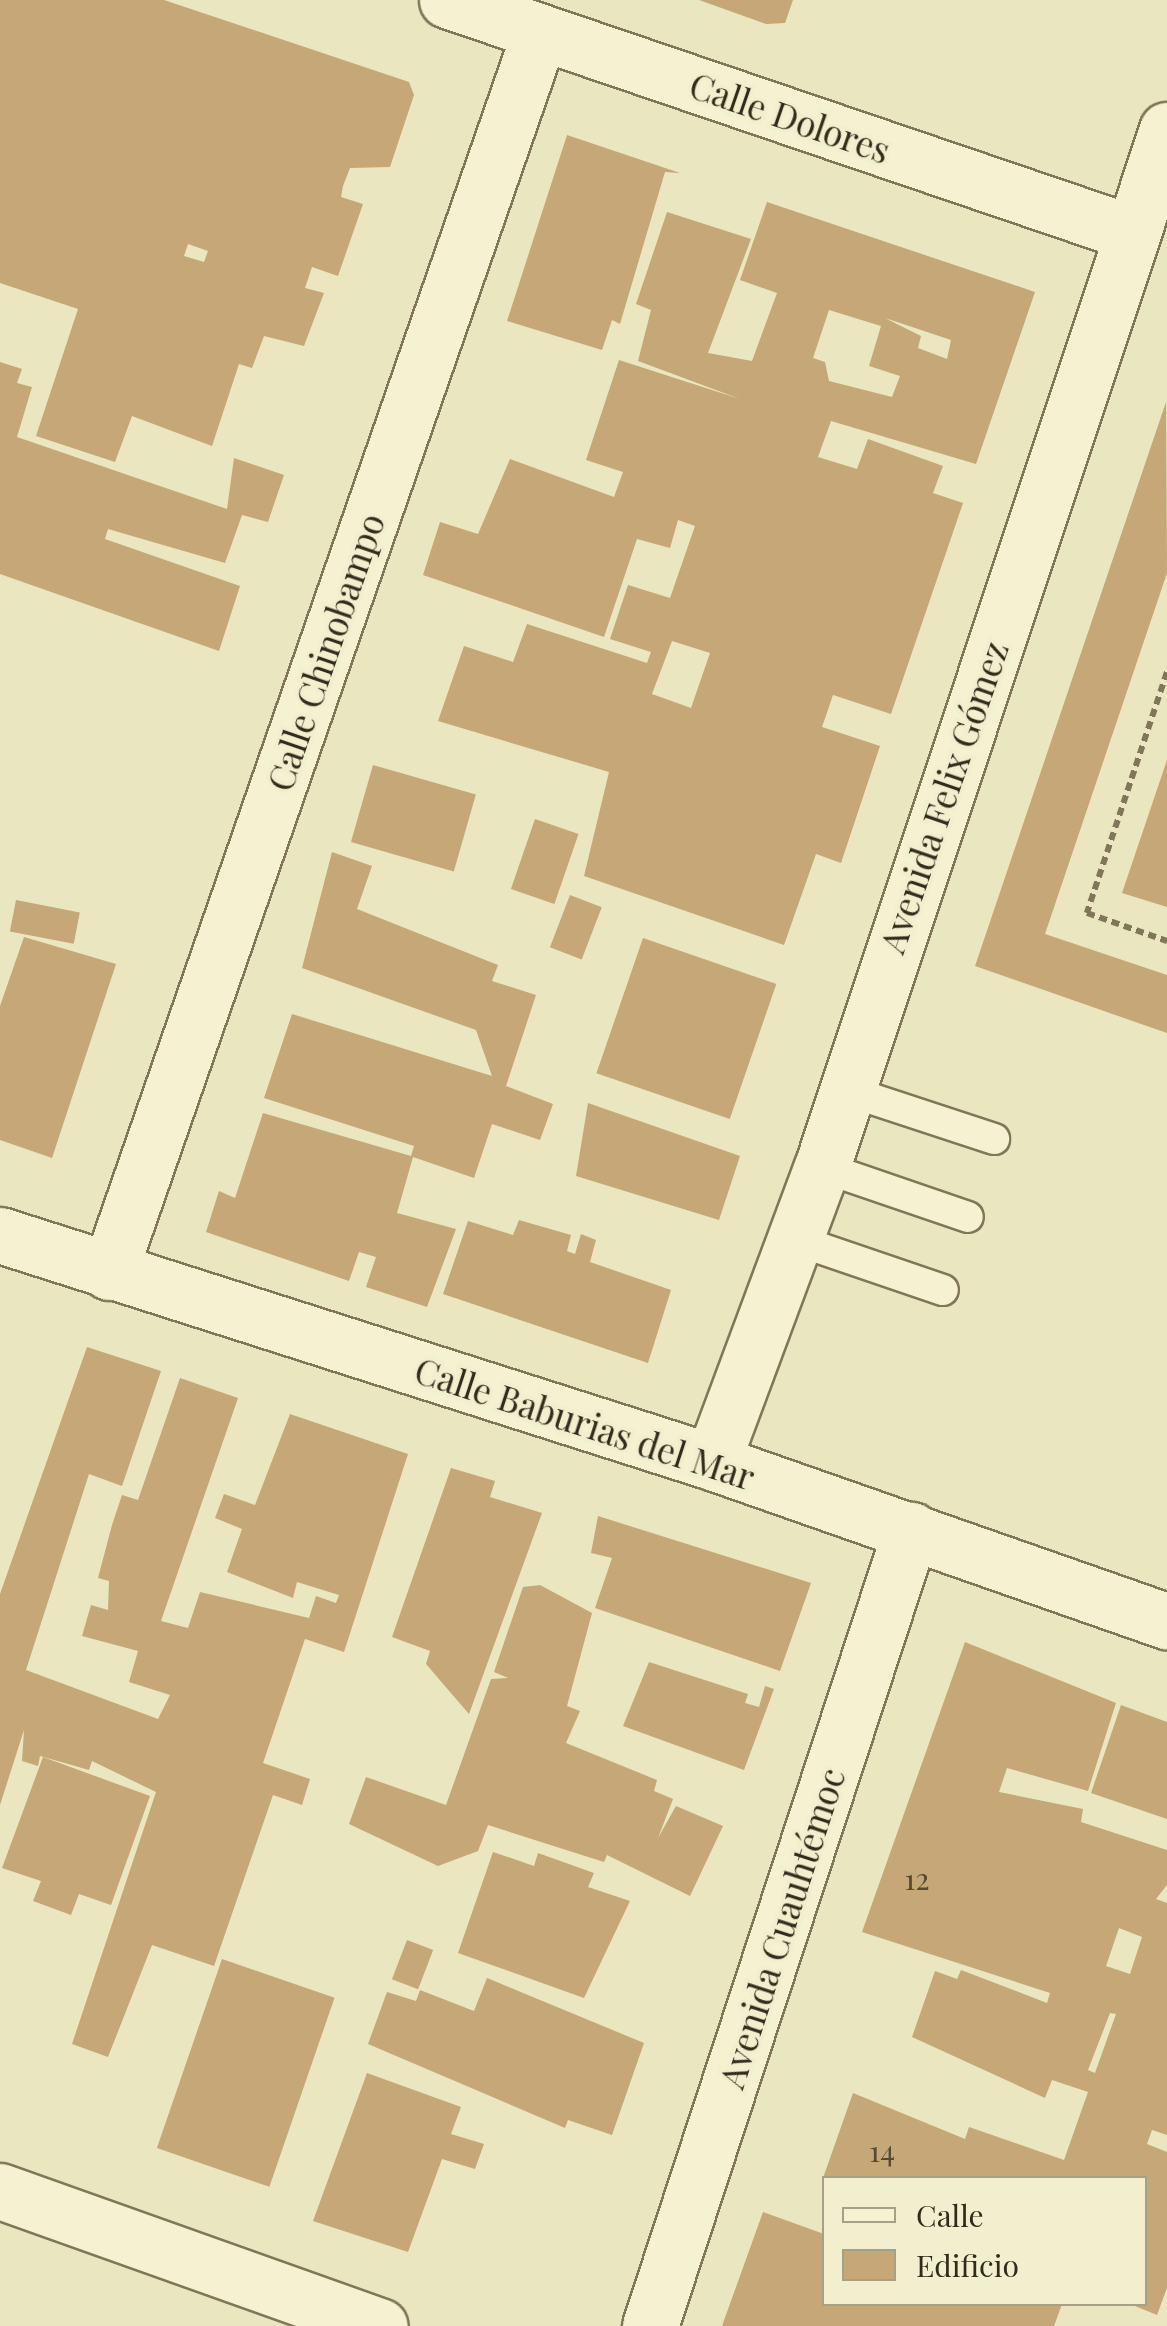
<!DOCTYPE html>
<meta charset="utf-8">
<style>
body{margin:0}
#map{position:relative;width:1167px;height:2326px;overflow:hidden;background:#eae6bf;font-family:"Playfair Display",serif}
div>[style]{position:absolute}
.building>*{inset:0;background:#c6a777;transform-origin:0 0}
.path>*{height:6px;margin-top:-3px;transform-origin:0;background:repeating-linear-gradient(90deg,#817659 0 8px,transparent 0 13px)}
.roads{filter:drop-shadow(2px 0 #817659) drop-shadow(-2px 0 #817659) drop-shadow(0 2px #817659) drop-shadow(0 -2px #817659)}
.lane>*{height:30px;margin:-15px;padding:0 15px;transform-origin:15px;border-radius:15px;background:#f6f2d1}
.street>*{height:55px;margin:-27.5px;padding:0 27.5px;transform-origin:27.5px;border-radius:27.5px;background:#f6f2d1}
span{translate:-50% -50%;white-space:nowrap;text-align:center;line-height:1.15;-webkit-text-stroke:8px #f2efce;paint-order:stroke}
.number-label{font-size:30px;color:#574a33}
.number-label span{-webkit-text-stroke-width:0}
.street-label{font-size:35px;color:#322b1c}
.legend{position:absolute;left:822px;top:2176px;width:325px;height:130px;box-sizing:border-box;background:#f2efce;border:2px solid #a5a187;margin:0;padding:12px 18px;list-style:none;font-size:30px;color:#322b1c}
.legend li{display:flex;align-items:center;gap:20px;height:50px}
.legend b{width:50px;border:2px solid #a5a187}
</style>
<div id="map">
<div class="building">
<div style="clip-path:polygon(evenodd,0 0,164px 0,409px 82px,414px 95px,390px 167px,350px 168px,343px 186px,341px 197px,363px 204px,338px 276px,312px 267px,305px 288px,324px 293px,304px 346px,264px 336px,252px 368px,239px 364px,212px 446px,132px 416px,115px 462px,36px 436px,78px 309px,0 283px,0 0,188px 244px,208px 251px,204px 262px,184px 256px,188px 244px)"></div>
<div style="clip-path:polygon(699px 0,793px 0,785px 23px,766px 24px)"></div>
<div style="clip-path:polygon(567px 135px,680px 173px,665px 172px,620px 324px,612px 320px,602px 350px,507px 321px)"></div>
<div style="clip-path:polygon(evenodd,767px 202px,1035px 292px,976px 464px,831px 421px,818px 457px,857px 469px,868px 439px,943px 466px,933px 493px,963px 503px,891px 714px,833px 695px,822px 727px,880px 746px,841px 863px,816px 854px,784px 945px,584px 876px,609px 772px,438px 721px,464px 646px,513px 662px,527px 624px,647px 663px,651px 652px,610px 639px,628px 585px,670px 598px,695px 526px,678px 520px,670px 548px,637px 539px,604px 637px,423px 575px,440px 522px,478px 534px,510px 459px,614px 497px,623px 472px,586px 460px,619px 360px,740px 399px,638px 361px,651px 310px,636px 304px,667px 212px,751px 239px,708px 353px,752px 361px,777px 293px,740px 280px,767px 202px,829px 310px,881px 326px,869px 366px,900px 376px,892px 397px,829px 381px,825px 362px,813px 358px,829px 310px,767px 202px,885px 318px,951px 340px,947px 359px,918px 348px,921px 336px,885px 318px,767px 202px,672px 641px,710px 653px,691px 708px,652px 694px,672px 641px)"></div>
<div style="clip-path:polygon(0 362px,22px 369px,17px 383px,32px 387px,17px 437px,227px 509px,234px 458px,284px 475px,268px 522px,242px 515px,225px 563px,108px 529px,105px 539px,240px 586px,219px 651px,0 574px)"></div>
<div style="clip-path:polygon(1166px 402px,1167px 573px,1045px 934px,1167px 975px,1167px 1033px,975px 966px)"></div>
<div style="clip-path:polygon(1167px 760px,1167px 907px,1122px 893px)"></div>
<div style="left:373px;top:765px;width:107px;height:80px;rotate:16deg"></div>
<div style="left:535px;top:819px;width:46px;height:74px;rotate:19deg"></div>
<div style="clip-path:polygon(332px 852px,372px 866px,357px 909px,498px 965px,492px 981px,536px 995px,506px 1086px,553px 1104px,540px 1140px,492px 1124px,474px 1178px,413px 1157px,397px 1213px,456px 1229px,427px 1307px,366px 1287px,376px 1257px,359px 1252px,349px 1281px,206px 1232px,219px 1191px,235px 1198px,263px 1113px,411px 1156px,414px 1146px,264px 1098px,292px 1014px,492px 1076px,476px 1030px,302px 968px)"></div>
<div style="left:570px;top:895px;width:34px;height:56px;rotate:21deg"></div>
<div style="left:16px;top:900px;width:65px;height:32px;rotate:11deg"></div>
<div style="clip-path:polygon(24px 937px,116px 964px,52px 1158px,0 1140px,0 1006px)"></div>
<div style="left:643px;top:938px;width:141px;height:143px;rotate:19deg"></div>
<div style="clip-path:polygon(588px 1103px,740px 1156px,719px 1220px,576px 1176px)"></div>
<div style="clip-path:polygon(519px 1220px,571px 1235px,567px 1251px,575px 1254px,581px 1234px,596px 1240px,590px 1262px,671px 1290px,648px 1363px,443px 1294px,468px 1221px,513px 1235px)"></div>
<div style="clip-path:polygon(87px 1347px,161px 1371px,122px 1486px,89px 1474px,26px 1670px,158px 1719px,170px 1695px,129px 1682px,138px 1651px,82px 1636px,91px 1605px,108px 1610px,109px 1581px,98px 1578px,112px 1525px,122px 1495px,138px 1500px,180px 1378px,238px 1398px,161px 1621px,188px 1628px,200px 1592px,309px 1618px,316px 1596px,336px 1603px,339px 1595px,297px 1582px,293px 1598px,227px 1572px,242px 1529px,215px 1518px,224px 1494px,255px 1505px,290px 1414px,408px 1454px,344px 1652px,305px 1639px,263px 1763px,310px 1779px,302px 1805px,273px 1795px,214px 1966px,152px 1945px,108px 2057px,72px 2044px,156px 1792px,92px 1761px,89px 1770px,40px 1756px,38px 1766px,22px 1761px,24px 1730px,0 1805px,0 1594px)"></div>
<div style="clip-path:polygon(451px 1468px,495px 1481px,490px 1497px,542px 1513px,469px 1714px,426px 1664px,430px 1651px,392px 1637px)"></div>
<div style="clip-path:polygon(598px 1516px,811px 1583px,780px 1671px,595px 1608px,612px 1558px,591px 1553px)"></div>
<div style="clip-path:polygon(540px 1585px,592px 1613px,567px 1706px,580px 1711px,566px 1743px,657px 1780px,654px 1791px,673px 1799px,658px 1838px,676px 1806px,723px 1826px,690px 1896px,607px 1855px,604px 1862px,488px 1825px,478px 1851px,438px 1866px,349px 1824px,366px 1777px,446px 1805px,491px 1679px,508px 1678px,494px 1672px,523px 1587px)"></div>
<div style="clip-path:polygon(evenodd,965px 1642px,1116px 1703px,1088px 1791px,1007px 1768px,999px 1792px,1083px 1809px,1081px 1822px,1167px 1850px,1167px 1885px,1156px 1899px,1167px 1903px,1167px 2135px,1152px 2130px,1147px 2144px,1167px 2152px,1167px 2288px,1157px 2315px,1130px 2304px,1144px 2304px,1144px 2178px,823px 2178px,853px 2093px,965px 2139px,969px 2127px,1064px 2160px,1088px 2092px,1052px 2080px,1045px 2098px,912px 2037px,935px 1971px,957px 1979px,961px 1970px,1047px 2003px,1050px 1993px,862px 1932px,965px 1642px,1119px 1928px,1142px 1937px,1130px 1974px,1106px 1966px,1119px 1928px,965px 1642px,1110px 2013px,1116px 2014px,1095px 2073px,1088px 2070px,1110px 2013px)"></div>
<div style="clip-path:polygon(649px 1662px,748px 1694px,745px 1703px,759px 1707px,765px 1686px,774px 1689px,744px 1770px,623px 1726px)"></div>
<div style="clip-path:polygon(1121px 1705px,1167px 1722px,1167px 1819px,1091px 1793px)"></div>
<div style="clip-path:polygon(43px 1757px,150px 1796px,111px 1905px,79px 1894px,71px 1915px,33px 1901px,41px 1881px,2px 1868px)"></div>
<div style="clip-path:polygon(493px 1852px,534px 1866px,538px 1853px,594px 1873px,588px 1887px,630px 1901px,584px 1998px,458px 1953px)"></div>
<div style="left:407px;top:1940px;width:28px;height:42px;rotate:21deg"></div>
<div style="left:222px;top:1959px;width:119px;height:200px;rotate:19deg"></div>
<div style="clip-path:polygon(487px 1978px,644px 2043px,612px 2135px,568px 2120px,565px 2128px,368px 2044px,387px 1992px,416px 2001px,420px 1990px,474px 2011px)"></div>
<div style="clip-path:polygon(367px 2073px,461px 2107px,451px 2134px,484px 2144px,475px 2169px,442px 2159px,408px 2252px,313px 2221px)"></div>
<div style="clip-path:polygon(763px 2212px,824px 2234px,824px 2304px,1062px 2304px,1054px 2326px,722px 2326px)"></div>
</div>
<div class="path">
<div style="left:1167px;top:672px;width:254px;rotate:108.4deg"></div>
<div style="left:1087px;top:913px;width:85px;rotate:19.3deg"></div>
</div>
<div class="roads">
<div class="lane">
<div style="left:845px;top:1090px;width:157px;rotate:18.2deg"></div>
<div style="left:822px;top:1167px;width:154px;rotate:18.9deg"></div>
<div style="left:796px;top:1240px;width:155px;rotate:18.8deg"></div>
</div>
<div class="street">
<div style="left:447px;top:0;width:724px;rotate:18.79deg"></div>
<div style="left:0;top:1235px;width:747px;rotate:17.68deg"></div>
<div style="left:712px;top:1462px;width:482px;rotate:19.3deg"></div>
<div style="left:109px;top:1272px;width:1313px;rotate:-70.83deg"></div>
<div style="left:712px;top:1462px;width:315px;rotate:-69.6deg"></div>
<div style="left:822px;top:1167px;width:1093px;rotate:-71.6deg"></div>
<div style="left:0;top:2191px;width:403px;rotate:19.6deg"></div>
<div style="left:650px;top:2326px;width:838px;rotate:-71.85deg"></div>
</div>
</div>
<div class="number-label">
<span style="left:917px;top:1878px">12</span>
<span style="left:882px;top:2150px">14</span>
</div>
<div class="street-label">
<span style="left:790px;top:117px;rotate:19deg">Calle Dolores</span>
<span style="left:325px;top:652px;rotate:-71deg">Calle Chinobampo</span>
<span style="left:943px;top:797px;rotate:-71deg">Avenida Felix Gómez</span>
<span style="left:585px;top:1423px;rotate:18deg">Calle Baburias del Mar</span>
<span style="left:781px;top:1928px;rotate:-72deg">Avenida Cuauhtémoc</span>
</div>
<ul class="legend">
<li><b style="height:12px;background:#f6f2d1"></b>Calle</li>
<li><b style="height:28px;background:#c6a777"></b>Edificio</li>
</ul>
</div>
